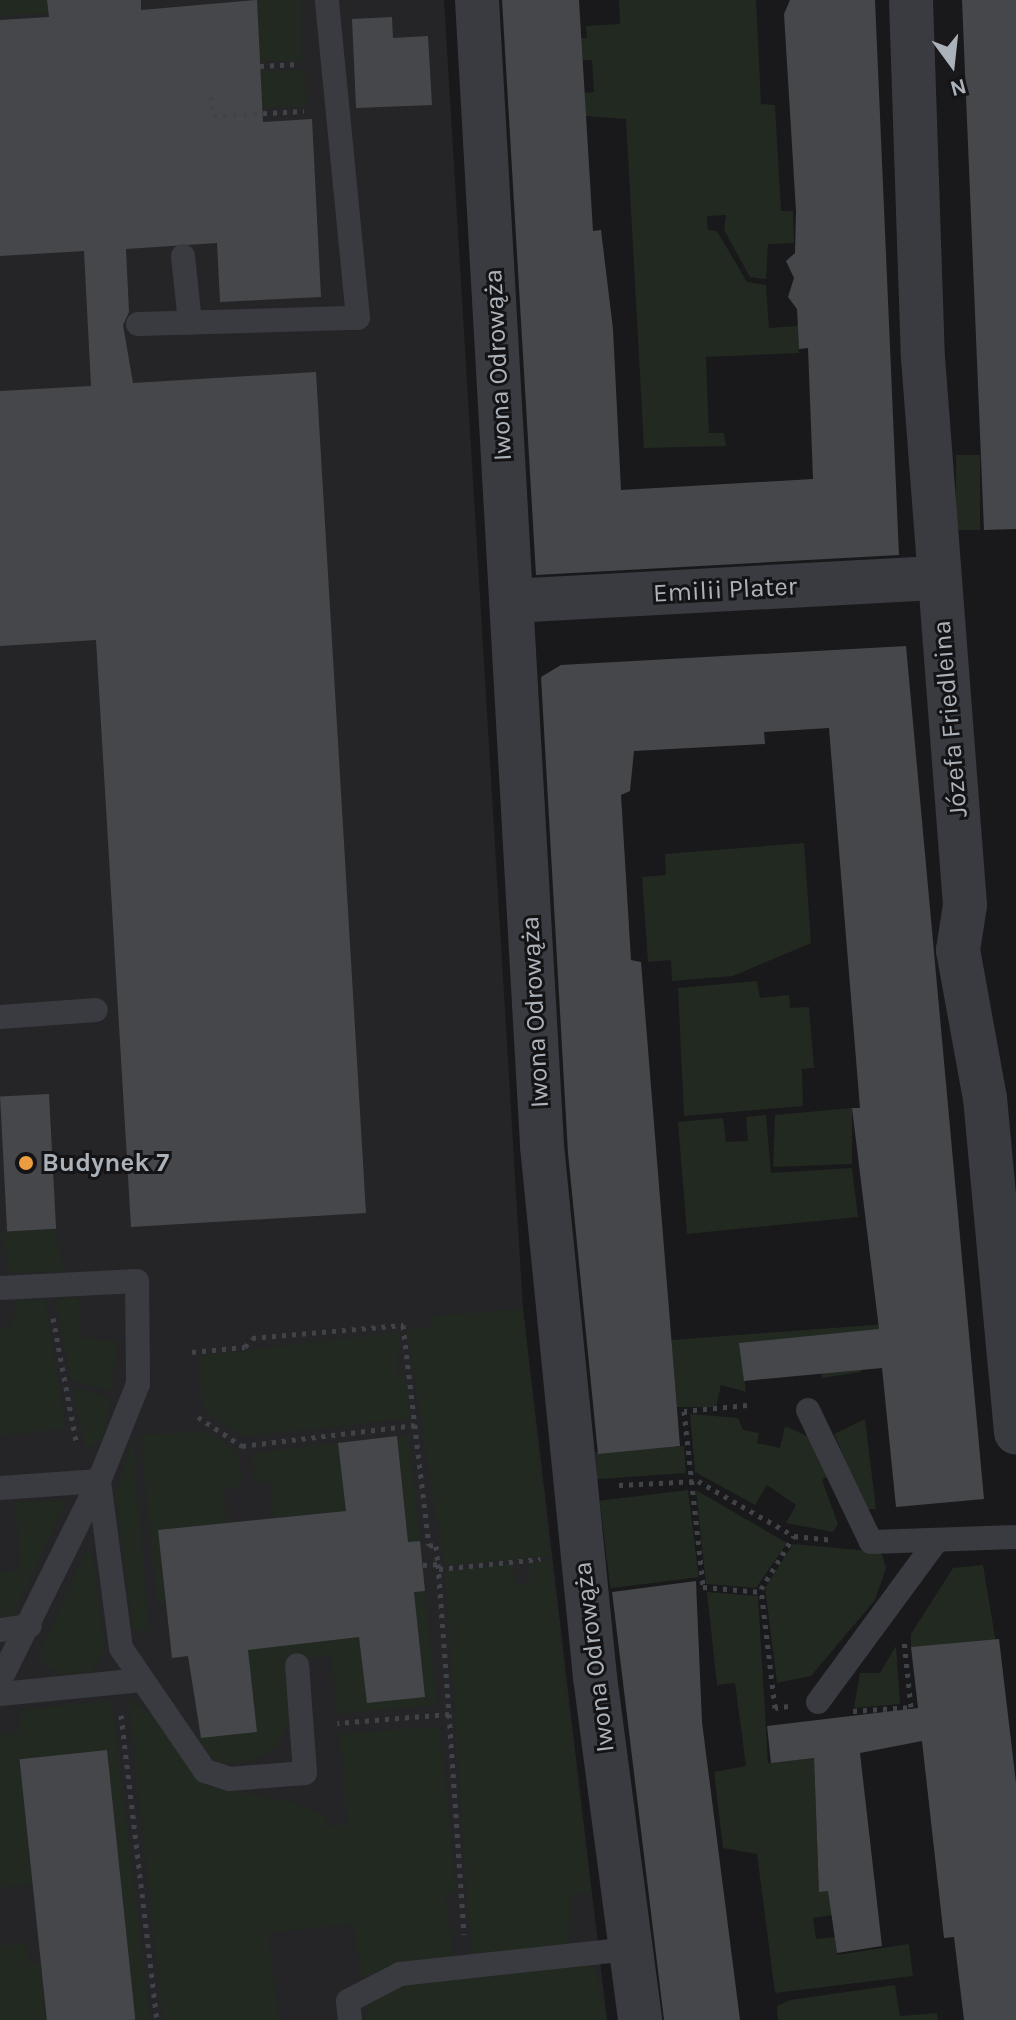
<!DOCTYPE html>
<meta charset="utf-8">
<style>
body{margin:0}
#map{position:relative;width:1016px;height:2020px;overflow:hidden;background:#19191b;font-family:Karla,sans-serif}
div>[style]{position:absolute}
.built>*{inset:0;background:#252528}
.green>*{inset:0;background:#212921;transform-origin:0 0}
.building>*{inset:0;background:#46474b;transform-origin:0 0}
.path>*{height:5px;margin-top:-2.5px;transform-origin:0;background:repeating-linear-gradient(90deg,#404347 0 4px,transparent 0 10px)}
.service>*{height:24px;margin:-12px;padding:0 12px;transform-origin:12px;border-radius:12px;background:#3a3b40}
.minor>*{height:44px;margin:-22px;padding:0 22px;transform-origin:22px;border-radius:22px;background:#3a3b40}
.dots>*{width:22px;height:22px;translate:-50% -50%;box-sizing:border-box;border:4px solid #141416;border-radius:50%}
span{translate:-50% -50%;white-space:nowrap;text-align:center;line-height:1.15;-webkit-text-stroke:6px #141416;paint-order:stroke}
.street-label{font-size:26px;color:#acb2ba}
.poi-label{font-size:26px;color:#acb2ba;font-weight:700}
.left{translate:0 -50%;text-align:left}
.north{position:absolute;left:912px;top:24px;width:80px;height:80px;-webkit-text-stroke:6px #141416;paint-order:stroke;rotate:165deg;font-size:22px;font-weight:700;line-height:32px;text-align:center;color:#acb2ba}
.north::after{content:'';display:block;margin:auto;width:28px;height:36px;background:#acb2ba;clip-path:polygon(50% 0,100% 100%,50% 72%,0 100%)}
</style>
<div id="map">
<div class="built">
<div style="clip-path:polygon(0 0,444px 0,523px 1309px,607px 2020px,0 2020px)"></div>
</div>
<div class="green">
<div style="clip-path:polygon(0 0,49px 0,49px 13px,0 16px)"></div>
<div style="left:257px;top:0;width:44px;height:61px"></div>
<div style="clip-path:polygon(619px 0,756px 0,761px 104px,775px 105px,781px 211px,793px 211px,794px 243px,768px 244px,766px 279px,750px 277px,724px 230px,726px 215px,707px 216px,708px 230px,717px 231px,747px 282px,766px 285px,769px 328px,798px 326px,799px 353px,706px 357px,709px 433px,724px 433px,726px 446px,644px 448px,626px 119px,586px 116px,584px 93px,594px 92px,592px 60px,577px 61px,576px 39px,587px 38px,586px 26px,620px 24px)"></div>
<div style="clip-path:polygon(305px 70px,307px 106px,215px 111px,260px 71px)"></div>
<div style="left:956px;top:455px;width:24px;height:75px"></div>
<div style="clip-path:polygon(804px 843px,811px 943px,733px 976px,672px 981px,671px 960px,648px 962px,642px 877px,666px 875px,665px 854px)"></div>
<div style="clip-path:polygon(757px 981px,760px 998px,789px 995px,790px 1008px,809px 1007px,814px 1068px,802px 1069px,803px 1106px,684px 1116px,678px 988px)"></div>
<div style="clip-path:polygon(852px 1108px,852px 1164px,773px 1167px,775px 1115px)"></div>
<div style="clip-path:polygon(766px 1115px,771px 1173px,852px 1168px,858px 1217px,687px 1234px,678px 1122px,723px 1118px,726px 1142px,748px 1141px,746px 1117px)"></div>
<div style="clip-path:polygon(55px 1229px,64px 1271px,10px 1274px,0 1232px)"></div>
<div style="clip-path:polygon(79px 1298px,81px 1338px,117px 1341px,112px 1391px,71px 1381px,55px 1299px)"></div>
<div style="clip-path:polygon(45px 1299px,66px 1428px,0 1436px,0 1328px,12px 1327px,16px 1301px)"></div>
<div style="clip-path:polygon(523px 1309px,550px 1556px,444px 1566px,407px 1330px,432px 1327px,431px 1316px)"></div>
<div style="clip-path:polygon(886px 1324px,860px 1361px,861px 1372px,822px 1378px,817px 1336px,740px 1344px,746px 1392px,721px 1385px,716px 1407px,677px 1407px,671px 1340px)"></div>
<div style="clip-path:polygon(401px 1332px,396px 1374px,405px 1375px,410px 1418px,244px 1437px,203px 1410px,199px 1356px)"></div>
<div style="clip-path:polygon(72px 1387px,110px 1398px,104px 1436px,86px 1450px)"></div>
<div style="clip-path:polygon(690px 1414px,738px 1418px,743px 1430px,759px 1433px,757px 1443px,780px 1448px,785px 1426px,809px 1437px,828px 1476px,822px 1480px,838px 1524px,833px 1532px,786px 1523px,796px 1505px,767px 1485px,755px 1505px,695px 1472px)"></div>
<div style="clip-path:polygon(865px 1419px,876px 1509px,866px 1509px,834px 1434px)"></div>
<div style="clip-path:polygon(207px 1431px,238px 1453px,242px 1486px,224px 1489px,227px 1523px,158px 1531px,166px 1603px,157px 1602px,140px 1435px)"></div>
<div style="left:409px;top:1435px;width:107px;height:12px;rotate:84deg"></div>
<div style="clip-path:polygon(133px 1436px,149px 1630px,133px 1630px,115px 1495px)"></div>
<div style="clip-path:polygon(338px 1443px,346px 1511px,273px 1518px,269px 1482px,255px 1483px,252px 1453px)"></div>
<div style="left:684px;top:1446px;width:27px;height:89px;rotate:86deg"></div>
<div style="left:688px;top:1490px;width:88px;height:89px;rotate:83deg"></div>
<div style="clip-path:polygon(696px 1490px,787px 1543px,756px 1588px,706px 1584px)"></div>
<div style="clip-path:polygon(67px 1500px,12px 1617px,0 1618px,0 1572px,21px 1570px,15px 1502px)"></div>
<div style="clip-path:polygon(793px 1544px,881px 1552px,886px 1568px,875px 1600px,811px 1676px,777px 1683px,765px 1588px)"></div>
<div style="clip-path:polygon(92px 1552px,105px 1649px,92px 1672px,59px 1675px,40px 1661px,43px 1646px,84px 1554px)"></div>
<div style="clip-path:polygon(551px 1560px,591px 1892px,571px 1895px,570px 1947px,471px 1957px,445px 1571px,513px 1564px,515px 1584px,529px 1583px,530px 1563px)"></div>
<div style="clip-path:polygon(983px 1565px,996px 1643px,911px 1647px,911px 1634px,953px 1568px)"></div>
<div style="clip-path:polygon(425px 1591px,437px 1705px,337px 1714px,331px 1655px,284px 1660px,290px 1720px,277px 1746px,251px 1762px,217px 1765px,196px 1738px,257px 1732px,248px 1650px)"></div>
<div style="clip-path:polygon(707px 1592px,758px 1596px,768px 1763px,814px 1758px,819px 1891px,829px 1891px,832px 1915px,813px 1918px,816px 1939px,835px 1937px,837px 1955px,909px 1944px,913px 1976px,775px 1993px,757px 1854px,723px 1848px,714px 1772px,746px 1766px,735px 1683px,717px 1685px)"></div>
<div style="clip-path:polygon(896px 1646px,900px 1704px,854px 1708px,860px 1673px,880px 1673px)"></div>
<div style="clip-path:polygon(128px 1698px,152px 1714px,204px 1785px,293px 1802px,325px 1815px,328px 1827px,348px 1824px,339px 1734px,440px 1726px,456px 1892px,445px 1894px,454px 1959px,399px 1964px,361px 1978px,353px 1924px,268px 1933px,279px 2020px,163px 2020px)"></div>
<div style="clip-path:polygon(112px 1700px,150px 2020px,135px 2020px,107px 1750px,19px 1759px,32px 1884px,0 1888px,0 1736px,20px 1732px,21px 1710px)"></div>
<div style="clip-path:polygon(26px 1942px,28px 1963px,40px 1962px,46px 2020px,0 2020px,0 1946px)"></div>
<div style="clip-path:polygon(595px 1965px,607px 2020px,364px 2020px,370px 2003px,408px 1982px)"></div>
<div style="clip-path:polygon(895px 1985px,900px 2016px,937px 2013px,938px 2020px,778px 2020px,777px 2006px,790px 2000px)"></div>
</div>
<div class="building">
<div style="clip-path:polygon(47px 0,141px 0,141px 10px,257px 0,263px 122px,312px 119px,321px 297px,220px 302px,217px 243px,126px 249px,129px 312px,123px 325px,133px 383px,316px 372px,366px 1213px,131px 1227px,96px 640px,0 646px,0 391px,91px 386px,84px 251px,0 256px,0 20px,49px 17px)"></div>
<div style="clip-path:polygon(502px 0,579px 0,593px 231px,601px 230px,613px 329px,621px 490px,813px 479px,808px 348px,799px 349px,797px 309px,788px 297px,794px 278px,786px 261px,795px 253px,796px 211px,784px 14px,790px 0,875px 0,899px 555px,536px 575px)"></div>
<div style="clip-path:polygon(962px 0,1016px 0,1016px 529px,984px 530px)"></div>
<div style="clip-path:polygon(392px 17px,393px 38px,428px 36px,432px 105px,356px 108px,352px 19px)"></div>
<div style="clip-path:polygon(906px 646px,984px 1499px,896px 1507px,882px 1368px,744px 1381px,739px 1343px,879px 1329px,852px 1108px,860px 1108px,829px 728px,764px 732px,765px 744px,634px 751px,630px 791px,621px 795px,631px 960px,641px 962px,680px 1446px,598px 1454px,568px 1153px,541px 677px,561px 665px)"></div>
<div style="left:49px;top:1094px;width:135px;height:49px;rotate:87deg"></div>
<div style="clip-path:polygon(397px 1436px,408px 1542px,420px 1541px,425px 1591px,414px 1592px,425px 1697px,367px 1703px,359px 1637px,248px 1650px,257px 1732px,201px 1738px,188px 1656px,172px 1658px,158px 1530px,346px 1511px,338px 1443px)"></div>
<div style="clip-path:polygon(696px 1581px,702px 1722px,740px 2020px,664px 2020px,612px 1592px)"></div>
<div style="clip-path:polygon(999px 1639px,1016px 1783px,1016px 2020px,964px 2020px,954px 1937px,944px 1938px,922px 1741px,860px 1753px,882px 1946px,837px 1953px,828px 1891px,819px 1892px,814px 1758px,771px 1763px,767px 1726px,918px 1708px,911px 1647px)"></div>
<div style="left:107px;top:1750px;width:271px;height:88px;rotate:84deg"></div>
</div>
<div class="path">
<div style="left:260px;top:66px;width:39px;rotate:-3deg"></div>
<div style="left:211px;top:96px;width:20px;rotate:84deg"></div>
<div style="left:213px;top:116px;width:91px;rotate:-3.1deg"></div>
<div style="left:53px;top:1318px;width:130px;rotate:79.4deg"></div>
<div style="left:192px;top:1352px;width:53px;rotate:-5.4deg"></div>
<div style="left:245px;top:1347px;width:11px;rotate:-52deg"></div>
<div style="left:252px;top:1338px;width:152px;rotate:-4.9deg"></div>
<div style="left:403px;top:1325px;width:222px;rotate:83.3deg"></div>
<div style="left:429px;top:1545px;width:7px;rotate:8deg"></div>
<div style="left:436px;top:1546px;width:18px;rotate:84deg"></div>
<div style="left:438px;top:1564px;width:150px;rotate:85.8deg"></div>
<div style="left:449px;top:1714px;width:112px;rotate:175.4deg"></div>
<div style="left:747px;top:1405px;width:63px;rotate:174.6deg"></div>
<div style="left:684px;top:1411px;width:177px;rotate:83.8deg"></div>
<div style="left:703px;top:1587px;width:58px;rotate:4.9deg"></div>
<div style="left:198px;top:1417px;width:53px;rotate:33.4deg"></div>
<div style="left:242px;top:1446px;width:175px;rotate:-6.9deg"></div>
<div style="left:619px;top:1485px;width:79px;rotate:-2.9deg"></div>
<div style="left:698px;top:1481px;width:111px;rotate:29.8deg"></div>
<div style="left:794px;top:1536px;width:40px;rotate:5.7deg"></div>
<div style="left:423px;top:1565px;width:15px;rotate:-4deg"></div>
<div style="left:439px;top:1569px;width:102px;rotate:-5.6deg"></div>
<div style="left:788px;top:1706px;width:13px;rotate:171deg"></div>
<div style="left:775px;top:1708px;width:120px;rotate:-96.7deg"></div>
<div style="left:761px;top:1589px;width:62px;rotate:-58.1deg"></div>
<div style="left:853px;top:1711px;width:58px;rotate:-3.9deg"></div>
<div style="left:911px;top:1707px;width:67px;rotate:-96deg"></div>
<div style="left:449px;top:1714px;width:221px;rotate:86.1deg"></div>
<div style="left:121px;top:1715px;width:307px;rotate:83.3deg"></div>
</div>
<div class="service">
<div style="left:183px;top:256px;width:67px;rotate:84deg"></div>
<div style="left:138px;top:324px;width:220px;rotate:-1.6deg"></div>
<div style="left:358px;top:318px;width:320px;rotate:-95.6deg"></div>
<div style="left:0;top:1017px;width:96px;rotate:-4.2deg"></div>
<div style="left:0;top:1288px;width:137px;rotate:-2.9deg"></div>
<div style="left:137px;top:1281px;width:103px;rotate:89.4deg"></div>
<div style="left:138px;top:1384px;width:105px;rotate:111.9deg"></div>
<div style="left:99px;top:1481px;width:222px;rotate:116.4deg"></div>
<div style="left:808px;top:1410px;width:146px;rotate:64.5deg"></div>
<div style="left:871px;top:1542px;width:145px;rotate:-2deg"></div>
<div style="left:0;top:1488px;width:99px;rotate:-4deg"></div>
<div style="left:99px;top:1481px;width:168px;rotate:82.5deg"></div>
<div style="left:121px;top:1648px;width:149px;rotate:55.7deg"></div>
<div style="left:205px;top:1771px;width:26px;rotate:18deg"></div>
<div style="left:230px;top:1779px;width:75px;rotate:-4.6deg"></div>
<div style="left:305px;top:1773px;width:108px;rotate:-94.2deg"></div>
<div style="left:0;top:1630px;width:30px;rotate:-8deg"></div>
<div style="left:0;top:1694px;width:143px;rotate:-5.6deg"></div>
<div style="left:818px;top:1702px;width:196px;rotate:-53.7deg"></div>
<div style="left:350px;top:2020px;width:19px;rotate:-96deg"></div>
<div style="left:348px;top:2001px;width:59px;rotate:-27.4deg"></div>
<div style="left:400px;top:1974px;width:232px;rotate:-6.2deg"></div>
</div>
<div class="minor">
<div style="left:477px;top:0;width:1148px;rotate:86.75deg"></div>
<div style="left:542px;top:1146px;width:534px;rotate:84.3deg"></div>
<div style="left:595px;top:1677px;width:346px;rotate:82.5deg"></div>
<div style="left:911px;top:0;width:358px;rotate:88.1deg"></div>
<div style="left:923px;top:358px;width:549px;rotate:85.61deg"></div>
<div style="left:965px;top:905px;width:46px;rotate:98.8deg"></div>
<div style="left:958px;top:950px;width:150px;rotate:79.7deg"></div>
<div style="left:985px;top:1098px;width:336px;rotate:84.7deg"></div>
<div style="left:511px;top:601px;width:429px;rotate:-3.1deg"></div>
</div>
<div class="dots">
<div style="left:26px;top:1163px;background:#ec9d40"></div>
</div>
<div class="street-label">
<span style="left:498px;top:365px;rotate:-93deg">Iwona Odrowąża</span>
<span style="left:725px;top:590px;rotate:-3deg">Emilii Plater</span>
<span style="left:950px;top:719px;rotate:-95deg">Józefa Friedleina</span>
<span style="left:535px;top:1012px;rotate:-93deg">Iwona Odrowąża</span>
<span style="left:594px;top:1657px;rotate:-97deg">Iwona Odrowąża</span>
</div>
<div class="poi-label">
<span class="left" style="left:42px;top:1163px">Budynek 7</span>
</div>
<div class="north">N</div>
</div>
